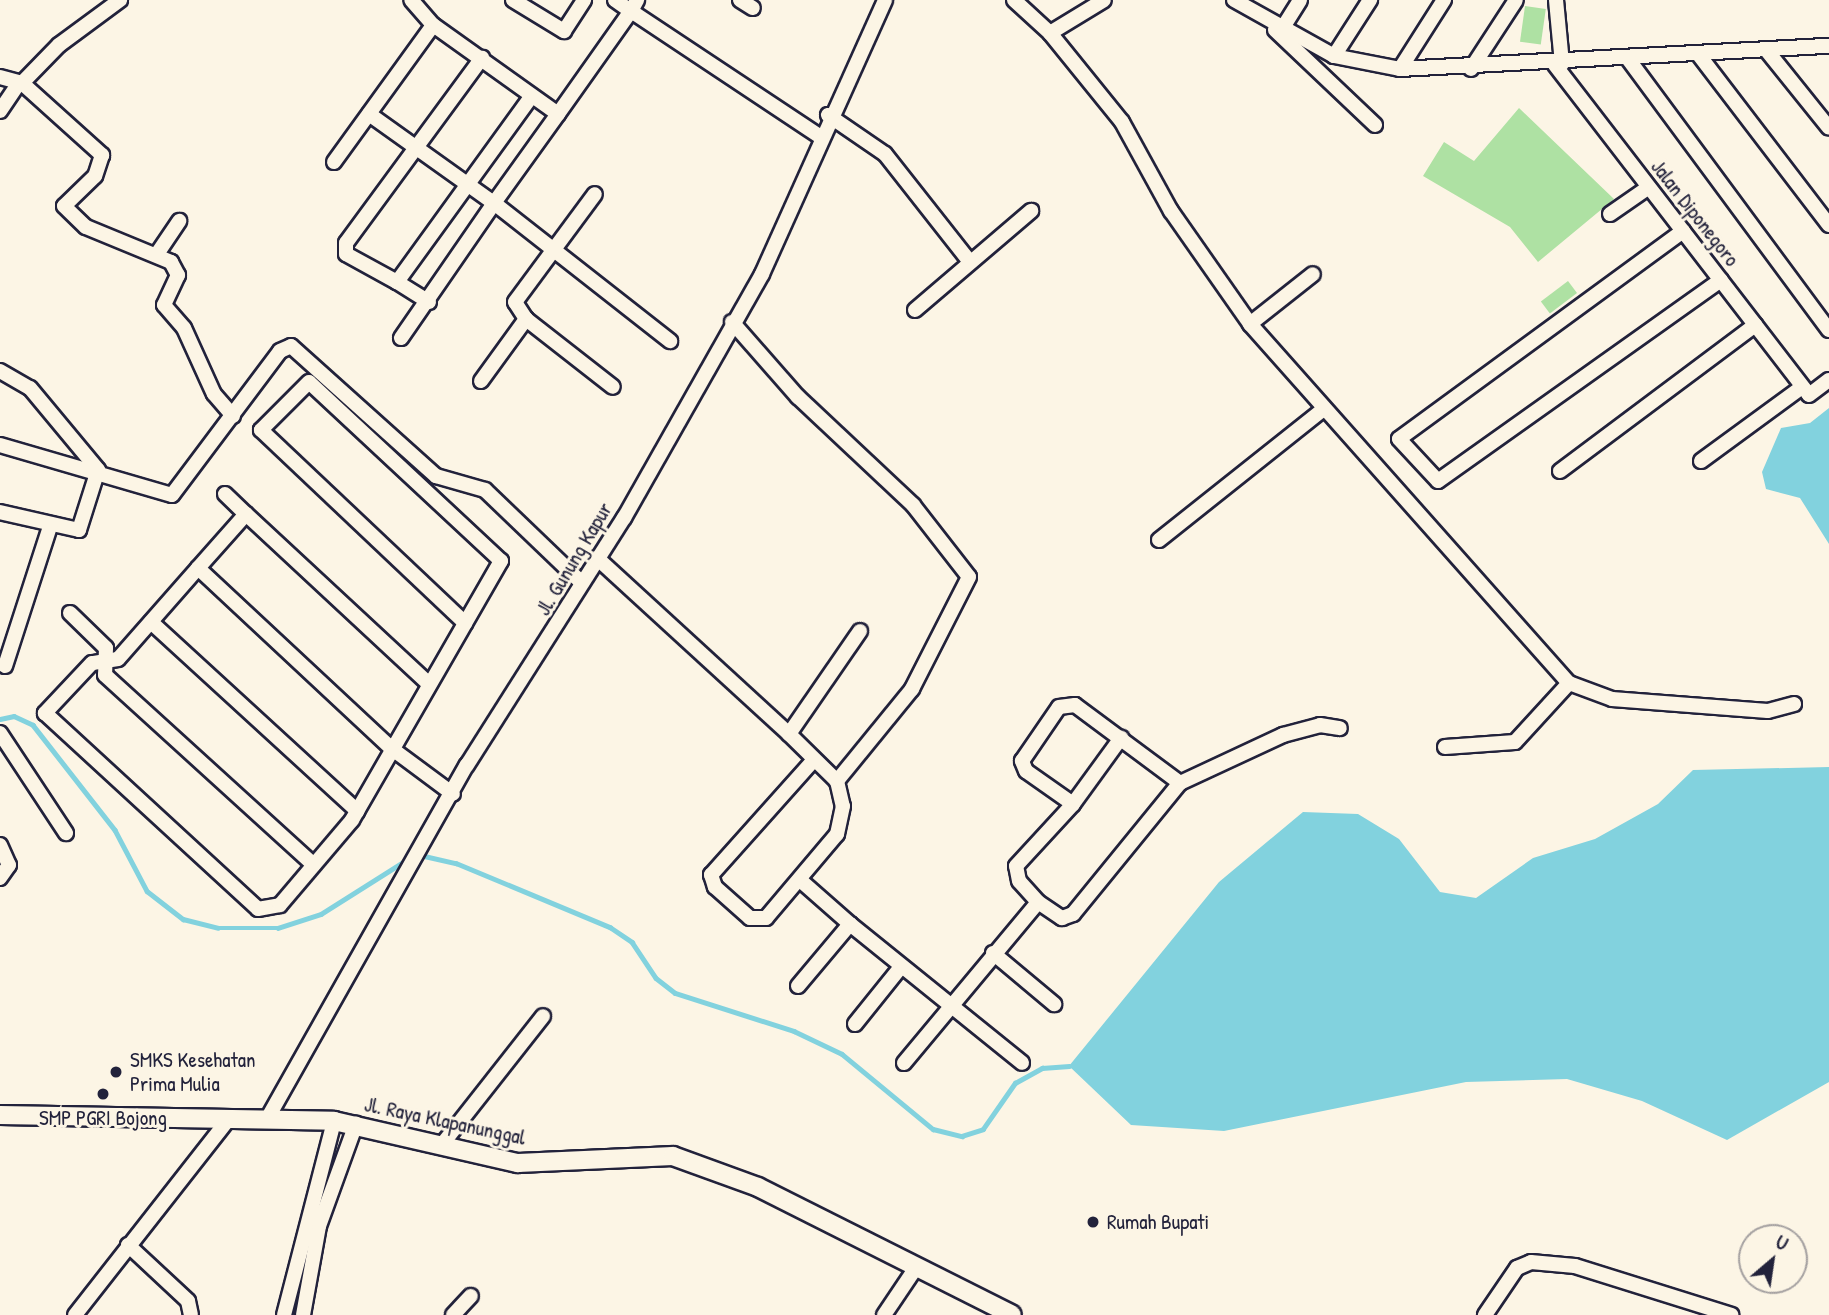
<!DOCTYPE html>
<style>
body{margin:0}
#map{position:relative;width:1829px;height:1315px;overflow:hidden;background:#fcf5e5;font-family:"Patrick Hand",sans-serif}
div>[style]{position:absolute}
.green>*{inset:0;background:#aee1a3;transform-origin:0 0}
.water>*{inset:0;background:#82d2de}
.stream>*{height:4.5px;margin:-2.25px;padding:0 2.25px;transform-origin:2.25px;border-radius:2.25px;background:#82d2de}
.roads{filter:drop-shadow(2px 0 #22223b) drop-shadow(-2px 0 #22223b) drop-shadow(0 2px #22223b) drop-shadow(0 -2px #22223b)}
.minor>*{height:14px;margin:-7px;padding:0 7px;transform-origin:7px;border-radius:7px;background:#fcf5e5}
.tertiary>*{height:18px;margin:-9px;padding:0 9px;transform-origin:9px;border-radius:9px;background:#fcf5e5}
.dots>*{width:19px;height:19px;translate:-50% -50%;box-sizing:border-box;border:4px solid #fcf5e5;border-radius:50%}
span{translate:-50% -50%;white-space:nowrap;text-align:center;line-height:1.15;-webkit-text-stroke:6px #fcf5e5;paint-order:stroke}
.street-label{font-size:21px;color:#22223b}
.poi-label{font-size:21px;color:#22223b}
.left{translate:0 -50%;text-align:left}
.north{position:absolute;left:1738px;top:1224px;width:70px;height:70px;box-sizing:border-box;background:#fcf5e5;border:2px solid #a5a1a1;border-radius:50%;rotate:29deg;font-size:19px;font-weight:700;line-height:28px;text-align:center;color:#22223b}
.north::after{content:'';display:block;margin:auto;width:24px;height:32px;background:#22223b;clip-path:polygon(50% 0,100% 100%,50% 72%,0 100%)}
</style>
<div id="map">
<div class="green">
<div style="left:1525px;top:6px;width:21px;height:36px;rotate:8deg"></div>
<div style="clip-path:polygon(1519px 108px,1614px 199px,1538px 262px,1510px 227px,1423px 176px,1444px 142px,1474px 161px)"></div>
<div style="left:1568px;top:281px;width:15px;height:34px;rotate:53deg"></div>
</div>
<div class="water">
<div style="clip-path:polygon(1829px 408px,1829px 544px,1800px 498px,1766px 489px,1762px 472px,1781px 428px,1810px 423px)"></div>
<div style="clip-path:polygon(1829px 767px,1829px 1082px,1727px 1140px,1642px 1101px,1567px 1079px,1466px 1082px,1224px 1131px,1131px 1125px,1069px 1066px,1219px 882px,1303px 812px,1358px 814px,1399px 839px,1440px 892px,1476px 898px,1533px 858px,1595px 839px,1658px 804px,1693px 770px)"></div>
</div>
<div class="stream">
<div style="left:0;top:719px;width:14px;rotate:-12deg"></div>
<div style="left:14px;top:716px;width:21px;rotate:25deg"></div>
<div style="left:33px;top:725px;width:133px;rotate:52deg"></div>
<div style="left:115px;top:830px;width:69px;rotate:62.3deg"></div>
<div style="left:147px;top:891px;width:46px;rotate:37.9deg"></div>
<div style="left:183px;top:919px;width:36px;rotate:14deg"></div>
<div style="left:218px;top:928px;width:60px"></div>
<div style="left:278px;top:928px;width:45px;rotate:-18deg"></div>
<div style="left:321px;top:914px;width:103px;rotate:-32.3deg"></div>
<div style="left:420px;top:855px;width:37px;rotate:13deg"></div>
<div style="left:456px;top:863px;width:167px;rotate:22.6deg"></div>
<div style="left:610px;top:927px;width:27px;rotate:34deg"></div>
<div style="left:632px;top:942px;width:43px;rotate:56.3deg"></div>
<div style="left:656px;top:978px;width:24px;rotate:38deg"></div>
<div style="left:675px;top:993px;width:125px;rotate:17.7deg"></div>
<div style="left:794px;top:1031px;width:53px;rotate:25.6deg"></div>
<div style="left:842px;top:1054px;width:118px;rotate:39.5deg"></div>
<div style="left:933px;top:1129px;width:30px;rotate:14deg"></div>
<div style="left:962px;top:1136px;width:22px;rotate:-18deg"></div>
<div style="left:983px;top:1129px;width:56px;rotate:-55.2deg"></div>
<div style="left:1015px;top:1083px;width:31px;rotate:-29deg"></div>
<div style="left:1042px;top:1068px;width:27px;rotate:-4deg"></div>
</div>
<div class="roads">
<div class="minor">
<div style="left:513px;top:0;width:60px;rotate:31.3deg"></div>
<div style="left:564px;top:31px;width:37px;rotate:-57deg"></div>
<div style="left:615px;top:0;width:19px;rotate:35deg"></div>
<div style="left:631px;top:11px;width:13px;rotate:-61deg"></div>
<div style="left:740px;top:0;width:15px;rotate:32deg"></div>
<div style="left:1014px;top:0;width:49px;rotate:42.5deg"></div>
<div style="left:1050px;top:33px;width:114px;rotate:51deg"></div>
<div style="left:1122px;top:122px;width:102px;rotate:61.2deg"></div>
<div style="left:1171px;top:211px;width:138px;rotate:55deg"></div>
<div style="left:1250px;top:324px;width:480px;rotate:48.4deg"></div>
<div style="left:1569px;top:683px;width:46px;rotate:20.4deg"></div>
<div style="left:1612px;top:699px;width:156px;rotate:4.4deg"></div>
<div style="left:1768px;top:711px;width:27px;rotate:-15deg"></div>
<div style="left:1234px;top:0;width:115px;rotate:29.2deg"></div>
<div style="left:1334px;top:56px;width:67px;rotate:11.1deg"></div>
<div style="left:1400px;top:69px;width:430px;rotate:-3.1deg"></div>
<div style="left:1556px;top:0;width:64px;rotate:84.6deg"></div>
<div style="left:1282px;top:29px;width:34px;rotate:-58deg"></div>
<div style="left:1275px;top:30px;width:138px;rotate:43.5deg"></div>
<div style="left:1050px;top:33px;width:63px;rotate:-31.4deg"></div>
<div style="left:1768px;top:52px;width:97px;rotate:51.2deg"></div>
<div style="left:1699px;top:55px;width:214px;rotate:52.6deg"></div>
<div style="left:1334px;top:56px;width:67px;rotate:-57.3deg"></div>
<div style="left:1629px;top:60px;width:336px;rotate:53.5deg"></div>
<div style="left:1555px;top:65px;width:416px;rotate:52.4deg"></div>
<div style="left:1809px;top:395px;width:25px;rotate:-37deg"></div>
<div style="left:1400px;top:69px;width:82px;rotate:-57.5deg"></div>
<div style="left:1471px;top:69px;width:82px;rotate:-56.9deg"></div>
<div style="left:0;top:77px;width:23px;rotate:15deg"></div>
<div style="left:22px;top:83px;width:53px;rotate:-45.8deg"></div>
<div style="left:59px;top:45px;width:76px;rotate:-36.4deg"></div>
<div style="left:22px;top:83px;width:108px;rotate:42deg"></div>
<div style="left:102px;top:155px;width:22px;rotate:108deg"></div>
<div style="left:95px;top:176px;width:43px;rotate:135.9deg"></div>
<div style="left:64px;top:206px;width:30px;rotate:44deg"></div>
<div style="left:86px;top:227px;width:92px;rotate:22.4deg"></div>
<div style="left:171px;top:262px;width:15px;rotate:62deg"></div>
<div style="left:178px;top:275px;width:33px;rotate:115deg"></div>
<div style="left:164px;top:305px;width:30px;rotate:49deg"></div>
<div style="left:184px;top:328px;width:72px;rotate:65.6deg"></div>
<div style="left:214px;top:394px;width:29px;rotate:49deg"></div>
<div style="left:0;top:111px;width:32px;rotate:-56deg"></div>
<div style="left:369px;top:114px;width:153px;rotate:35.5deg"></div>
<div style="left:494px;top:203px;width:110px;rotate:-54.3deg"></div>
<div style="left:558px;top:114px;width:153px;rotate:-144.5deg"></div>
<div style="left:433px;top:25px;width:33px;rotate:-131deg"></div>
<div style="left:558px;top:114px;width:126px;rotate:-54.7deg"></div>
<div style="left:631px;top:11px;width:228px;rotate:33.6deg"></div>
<div style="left:828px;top:115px;width:69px;rotate:34.4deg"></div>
<div style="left:885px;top:154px;width:137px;rotate:51.8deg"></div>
<div style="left:334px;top:162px;width:169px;rotate:-54.1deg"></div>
<div style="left:1610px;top:214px;width:47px;rotate:-34.7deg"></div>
<div style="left:1683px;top:231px;width:352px;rotate:143.8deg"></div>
<div style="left:1399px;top:439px;width:57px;rotate:47.1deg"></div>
<div style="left:1438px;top:481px;width:347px;rotate:-35.4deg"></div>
<div style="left:157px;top:254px;width:40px;rotate:-56deg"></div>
<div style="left:397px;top:282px;width:58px;rotate:-151.2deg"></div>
<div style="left:346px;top:254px;width:11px;rotate:-90deg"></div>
<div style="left:346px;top:243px;width:230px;rotate:-53.7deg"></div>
<div style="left:429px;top:302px;width:38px;rotate:-148deg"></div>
<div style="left:397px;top:282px;width:228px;rotate:-54.1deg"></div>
<div style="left:915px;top:310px;width:153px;rotate:-40.5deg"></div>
<div style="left:526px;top:319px;width:110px;rotate:38deg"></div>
<div style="left:732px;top:322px;width:100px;rotate:48.7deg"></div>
<div style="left:798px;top:397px;width:158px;rotate:43.2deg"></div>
<div style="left:913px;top:505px;width:91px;rotate:52.1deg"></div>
<div style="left:969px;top:577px;width:126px;rotate:117deg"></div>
<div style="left:912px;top:689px;width:119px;rotate:129.2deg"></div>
<div style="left:1250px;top:324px;width:80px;rotate:-38.4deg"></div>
<div style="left:401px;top:338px;width:164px;rotate:-55.4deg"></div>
<div style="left:494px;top:203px;width:224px;rotate:38.1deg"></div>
<div style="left:0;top:371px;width:34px;rotate:30deg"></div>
<div style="left:30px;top:388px;width:107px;rotate:50.3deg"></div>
<div style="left:98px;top:470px;width:63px;rotate:107.6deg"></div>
<div style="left:79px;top:530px;width:81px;rotate:-167.2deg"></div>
<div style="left:481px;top:381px;width:77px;rotate:-54deg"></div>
<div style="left:526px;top:319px;width:20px;rotate:-123deg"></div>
<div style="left:515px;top:302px;width:134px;rotate:-53.5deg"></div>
<div style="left:0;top:445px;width:179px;rotate:16.2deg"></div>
<div style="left:172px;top:495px;width:180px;rotate:-53.1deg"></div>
<div style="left:280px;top:351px;width:12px;rotate:-24deg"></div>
<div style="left:291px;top:346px;width:195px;rotate:41.9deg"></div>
<div style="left:436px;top:476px;width:51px;rotate:15.9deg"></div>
<div style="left:485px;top:490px;width:134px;rotate:43.8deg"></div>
<div style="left:1701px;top:461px;width:125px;rotate:-36.2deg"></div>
<div style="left:1560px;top:471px;width:244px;rotate:-36.8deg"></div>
<div style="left:225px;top:494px;width:29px;rotate:44deg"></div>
<div style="left:1159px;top:540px;width:207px;rotate:-38.5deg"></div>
<div style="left:597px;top:558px;width:260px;rotate:42.5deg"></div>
<div style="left:789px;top:734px;width:67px;rotate:44.4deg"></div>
<div style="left:837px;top:781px;width:26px;rotate:77deg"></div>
<div style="left:843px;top:806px;width:29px;rotate:102deg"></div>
<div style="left:837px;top:834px;width:110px;rotate:130.2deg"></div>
<div style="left:766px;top:918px;width:16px;rotate:180deg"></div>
<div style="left:750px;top:918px;width:47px;rotate:-138.5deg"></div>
<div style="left:715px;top:887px;width:13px;rotate:-108deg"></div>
<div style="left:711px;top:875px;width:154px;rotate:-48.2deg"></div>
<div style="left:198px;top:568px;width:121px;rotate:131.3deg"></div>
<div style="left:118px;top:659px;width:26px;rotate:171deg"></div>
<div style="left:92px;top:663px;width:69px;rotate:133.2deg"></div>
<div style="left:45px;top:713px;width:289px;rotate:42.6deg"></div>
<div style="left:258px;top:909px;width:22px;rotate:-10deg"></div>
<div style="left:280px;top:905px;width:111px;rotate:-49.7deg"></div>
<div style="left:352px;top:820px;width:299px;rotate:-60.1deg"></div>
<div style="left:501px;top:561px;width:262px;rotate:-137deg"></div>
<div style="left:309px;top:382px;width:68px;rotate:135deg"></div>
<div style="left:261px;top:430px;width:281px;rotate:43.4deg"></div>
<div style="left:70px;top:613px;width:50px;rotate:44.2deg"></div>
<div style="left:106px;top:648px;width:27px;rotate:92deg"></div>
<div style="left:105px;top:675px;width:282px;rotate:42.3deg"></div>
<div style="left:151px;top:622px;width:280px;rotate:42.5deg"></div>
<div style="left:5px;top:666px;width:149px;rotate:-72.1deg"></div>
<div style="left:429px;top:684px;width:250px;rotate:-137.1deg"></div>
<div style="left:246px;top:514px;width:72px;rotate:131.6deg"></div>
<div style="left:198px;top:568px;width:264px;rotate:43deg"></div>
<div style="left:391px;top:748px;width:77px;rotate:36.6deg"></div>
<div style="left:0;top:733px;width:120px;rotate:56.6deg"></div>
<div style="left:789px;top:734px;width:125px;rotate:-55.4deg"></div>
<div style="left:1445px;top:747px;width:70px;rotate:-4.1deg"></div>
<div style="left:1515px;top:742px;width:80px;rotate:-47.5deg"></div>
<div style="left:1073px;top:804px;width:82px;rotate:-54deg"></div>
<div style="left:0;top:845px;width:22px;rotate:66deg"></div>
<div style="left:9px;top:865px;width:16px;rotate:125deg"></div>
<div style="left:800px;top:880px;width:67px;rotate:41.3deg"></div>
<div style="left:1038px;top:902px;width:29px;rotate:34deg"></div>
<div style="left:1062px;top:918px;width:12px;rotate:-20deg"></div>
<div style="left:1073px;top:914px;width:169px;rotate:-50.8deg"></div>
<div style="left:1180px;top:783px;width:114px;rotate:-25deg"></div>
<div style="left:1283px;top:735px;width:38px;rotate:-15deg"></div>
<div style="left:1320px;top:725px;width:20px;rotate:9deg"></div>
<div style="left:993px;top:953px;width:80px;rotate:39.9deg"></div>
<div style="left:798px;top:986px;width:81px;rotate:-50deg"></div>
<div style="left:850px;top:924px;width:221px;rotate:38.9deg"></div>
<div style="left:855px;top:1024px;width:72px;rotate:-51.2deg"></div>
<div style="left:904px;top:1063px;width:209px;rotate:-50.2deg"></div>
<div style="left:1038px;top:902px;width:28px;rotate:-132deg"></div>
<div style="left:1019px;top:881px;width:15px;rotate:-101deg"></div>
<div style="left:1016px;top:866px;width:84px;rotate:-47.4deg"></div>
<div style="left:1073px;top:804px;width:57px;rotate:-144.9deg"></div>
<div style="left:1026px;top:771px;width:11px;rotate:-112deg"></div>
<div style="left:1022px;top:761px;width:65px;rotate:-55.6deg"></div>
<div style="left:1059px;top:707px;width:16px;rotate:-7deg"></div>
<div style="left:1075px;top:705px;width:131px;rotate:36.6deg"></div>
<div style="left:266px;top:1121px;width:409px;rotate:-60.6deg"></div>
<div style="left:467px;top:765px;width:293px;rotate:-57.6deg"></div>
<div style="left:624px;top:518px;width:280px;rotate:-60.5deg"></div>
<div style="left:762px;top:274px;width:300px;rotate:-65.8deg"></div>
<div style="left:444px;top:1142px;width:160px;rotate:-51.8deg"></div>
<div style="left:128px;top:1245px;width:82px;rotate:43deg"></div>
<div style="left:188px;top:1301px;width:14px;rotate:78deg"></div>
<div style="left:75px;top:1315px;width:246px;rotate:-51.9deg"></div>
<div style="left:284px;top:1315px;width:200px;rotate:-75.5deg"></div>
<div style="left:303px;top:1315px;width:90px;rotate:-79.8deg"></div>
<div style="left:319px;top:1226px;width:109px;rotate:-70.1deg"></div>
<div style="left:453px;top:1315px;width:26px;rotate:-47deg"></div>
<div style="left:884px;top:1315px;width:59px;rotate:-56deg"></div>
<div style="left:1485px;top:1315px;width:57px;rotate:-55.8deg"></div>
<div style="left:1517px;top:1268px;width:15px;rotate:-23deg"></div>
<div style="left:1531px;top:1262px;width:44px;rotate:5.2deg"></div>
<div style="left:1575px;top:1266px;width:164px;rotate:17.4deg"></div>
</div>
<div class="tertiary">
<div style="left:0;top:1115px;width:334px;rotate:1deg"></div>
<div style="left:334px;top:1121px;width:189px;rotate:12.9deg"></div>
<div style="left:518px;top:1163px;width:155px;rotate:-2.6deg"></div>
<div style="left:673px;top:1156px;width:90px;rotate:20deg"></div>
<div style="left:758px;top:1187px;width:284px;rotate:26.7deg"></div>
</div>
</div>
<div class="dots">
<div style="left:116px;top:1072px;background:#22223b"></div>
<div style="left:103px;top:1094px;background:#22223b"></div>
<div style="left:1093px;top:1222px;background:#22223b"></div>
</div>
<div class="street-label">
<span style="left:1695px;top:213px;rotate:52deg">Jalan Diponegoro</span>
<span style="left:574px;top:559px;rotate:-59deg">Jl. Gunung Kapur</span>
<span style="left:445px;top:1121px;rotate:12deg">Jl. Raya Klapanunggal</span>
</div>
<div class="poi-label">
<span class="left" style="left:130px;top:1072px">SMKS Kesehatan<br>Prima Mulia</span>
<span style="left:103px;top:1118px">SMP PGRI Bojong</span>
<span class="left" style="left:1107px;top:1222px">Rumah Bupati</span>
</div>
<div class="north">U</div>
</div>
